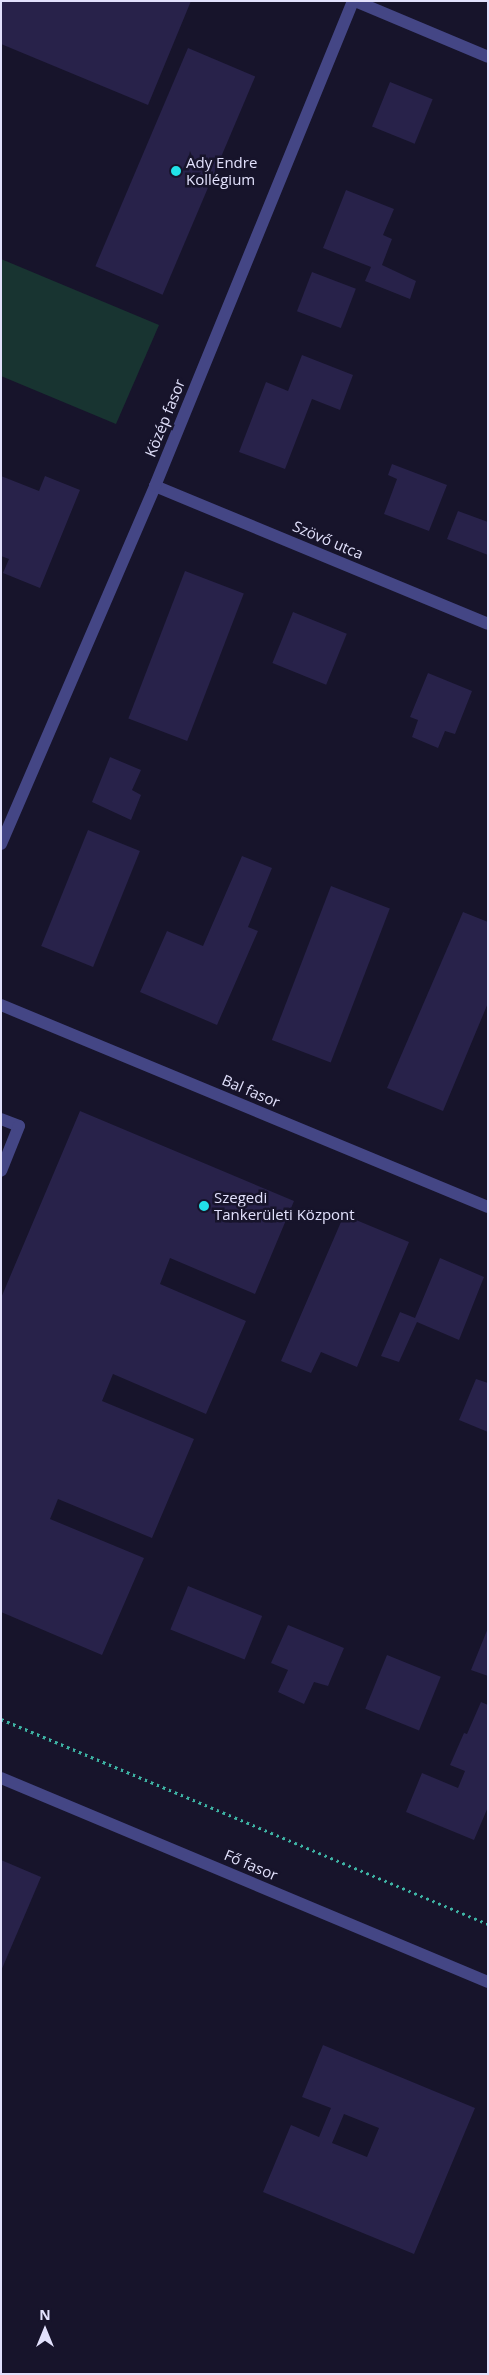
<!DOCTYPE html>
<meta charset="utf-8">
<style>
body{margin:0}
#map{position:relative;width:489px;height:2375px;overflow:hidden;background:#17142b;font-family:"Open Sans",sans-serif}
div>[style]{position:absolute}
.green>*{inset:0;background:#183431}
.building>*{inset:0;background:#28224a;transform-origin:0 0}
.path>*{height:3px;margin-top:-1.5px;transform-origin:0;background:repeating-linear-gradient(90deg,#3eb3a4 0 2.5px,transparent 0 6.5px)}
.minor>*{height:12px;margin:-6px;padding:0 6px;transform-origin:6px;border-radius:6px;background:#444685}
.dots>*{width:14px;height:14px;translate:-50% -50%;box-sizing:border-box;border:2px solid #17142b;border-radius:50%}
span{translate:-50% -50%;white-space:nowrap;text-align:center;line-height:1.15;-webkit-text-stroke:5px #17142b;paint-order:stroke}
.poi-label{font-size:15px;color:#e2e1fc}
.left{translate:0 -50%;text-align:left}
.street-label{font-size:15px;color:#e2e1fc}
.frame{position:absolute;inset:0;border:2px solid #e2e1fc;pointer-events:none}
.north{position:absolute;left:20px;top:2305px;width:50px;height:50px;-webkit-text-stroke:4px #17142b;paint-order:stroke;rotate:0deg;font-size:14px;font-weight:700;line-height:20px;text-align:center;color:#e2e1fc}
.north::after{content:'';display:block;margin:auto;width:18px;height:22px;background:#e2e1fc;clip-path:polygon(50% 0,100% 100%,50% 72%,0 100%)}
</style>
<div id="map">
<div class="green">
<div style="clip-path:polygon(1px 259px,159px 325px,116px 424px,1px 376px)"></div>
</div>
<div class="building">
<div style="clip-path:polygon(1px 1px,191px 1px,148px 105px,1px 44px)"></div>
<div style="left:188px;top:48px;width:73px;height:237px;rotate:23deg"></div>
<div style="left:390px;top:82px;width:46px;height:48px;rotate:22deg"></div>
<div style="clip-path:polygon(346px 190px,394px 209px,383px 235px,392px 239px,382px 265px,416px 281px,410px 299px,365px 281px,371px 267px,323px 248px)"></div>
<div style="left:312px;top:272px;width:47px;height:42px;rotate:21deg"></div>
<div style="clip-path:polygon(302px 355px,353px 375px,340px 410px,312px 399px,285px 469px,239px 452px,266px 382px,288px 391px)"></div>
<div style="clip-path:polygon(392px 464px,447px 485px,429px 531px,384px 514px,397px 479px,388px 475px)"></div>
<div style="clip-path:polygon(1px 476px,39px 491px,45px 476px,80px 490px,40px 588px,3px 573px,9px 559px,1px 556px)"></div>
<div style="clip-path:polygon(458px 511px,488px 522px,488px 555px,447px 539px)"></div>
<div style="left:185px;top:571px;width:63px;height:158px;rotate:21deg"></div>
<div style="left:293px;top:612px;width:58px;height:55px;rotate:22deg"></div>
<div style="clip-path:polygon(428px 673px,472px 691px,455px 734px,445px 731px,438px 748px,412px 737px,418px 720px,410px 717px)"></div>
<div style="clip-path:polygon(110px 757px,141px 770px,132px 790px,141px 795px,131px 820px,92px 802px)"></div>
<div style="left:88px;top:830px;width:56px;height:125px;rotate:22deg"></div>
<div style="clip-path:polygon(242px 856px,272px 868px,248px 927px,258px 931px,217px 1025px,140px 992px,167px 931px,203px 946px)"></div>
<div style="left:331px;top:886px;width:63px;height:165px;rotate:21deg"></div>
<div style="clip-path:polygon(463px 912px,488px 922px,488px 1003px,443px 1111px,387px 1088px)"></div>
<div style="clip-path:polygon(80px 1111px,294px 1201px,255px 1294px,170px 1258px,160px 1284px,246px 1321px,206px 1414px,113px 1374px,102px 1401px,194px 1439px,152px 1538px,58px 1499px,50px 1519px,144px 1558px,102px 1655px,1px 1612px,1px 1298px)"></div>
<div style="clip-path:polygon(344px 1215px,409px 1242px,357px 1367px,321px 1352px,311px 1373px,281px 1361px)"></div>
<div style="clip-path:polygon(440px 1258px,484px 1277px,459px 1340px,417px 1322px,399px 1362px,381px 1356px,400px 1312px,415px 1318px)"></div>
<div style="clip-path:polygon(476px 1379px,488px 1383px,488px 1432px,459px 1420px)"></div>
<div style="left:188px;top:1586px;width:80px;height:47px;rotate:22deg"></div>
<div style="clip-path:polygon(288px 1625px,344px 1648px,328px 1686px,314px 1682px,304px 1704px,278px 1692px,288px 1670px,271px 1663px)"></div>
<div style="clip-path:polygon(488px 1628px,488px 1676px,471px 1670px)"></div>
<div style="left:387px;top:1655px;width:58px;height:58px;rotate:22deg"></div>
<div style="clip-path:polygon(481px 1702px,488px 1705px,488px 1807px,474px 1840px,406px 1812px,422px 1773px,458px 1788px,465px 1771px,450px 1765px,464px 1733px,467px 1734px)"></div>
<div style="clip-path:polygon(1px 1860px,41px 1877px,1px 1971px)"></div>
<div style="clip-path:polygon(evenodd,323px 2045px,475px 2108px,414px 2254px,263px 2192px,291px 2125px,319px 2137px,331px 2108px,302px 2097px,323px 2045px,344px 2114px,379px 2128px,367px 2157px,332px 2143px,344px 2114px)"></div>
</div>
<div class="path">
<div style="left:1px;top:1719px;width:528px;rotate:22.83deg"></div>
</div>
<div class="minor">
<div style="left:355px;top:1px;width:144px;rotate:22.8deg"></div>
<div style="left:155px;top:486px;width:360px;rotate:22.5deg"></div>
<div style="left:1px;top:844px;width:390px;rotate:-66.7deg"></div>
<div style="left:155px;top:486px;width:524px;rotate:-67.79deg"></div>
<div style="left:1px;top:1005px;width:527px;rotate:22.53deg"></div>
<div style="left:1px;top:1119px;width:19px;rotate:21deg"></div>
<div style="left:19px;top:1126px;width:48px;rotate:111.8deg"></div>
<div style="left:1px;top:1778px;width:528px;rotate:22.73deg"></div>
</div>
<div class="dots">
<div style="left:176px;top:171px;background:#21e2e8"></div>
<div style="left:204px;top:1206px;background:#21e2e8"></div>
</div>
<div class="poi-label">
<span class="left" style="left:186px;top:171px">Ady Endre<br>Kollégium</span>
<span class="left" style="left:214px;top:1206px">Szegedi<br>Tankerületi Központ</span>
</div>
<div class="street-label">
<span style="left:165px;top:418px;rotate:-68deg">Közép fasor</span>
<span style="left:328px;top:540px;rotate:23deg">Szövő utca</span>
<span style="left:251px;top:1091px;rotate:23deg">Bal fasor</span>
<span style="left:251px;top:1865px;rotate:23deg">Fő fasor</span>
</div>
<div class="frame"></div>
<div class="north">N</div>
</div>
